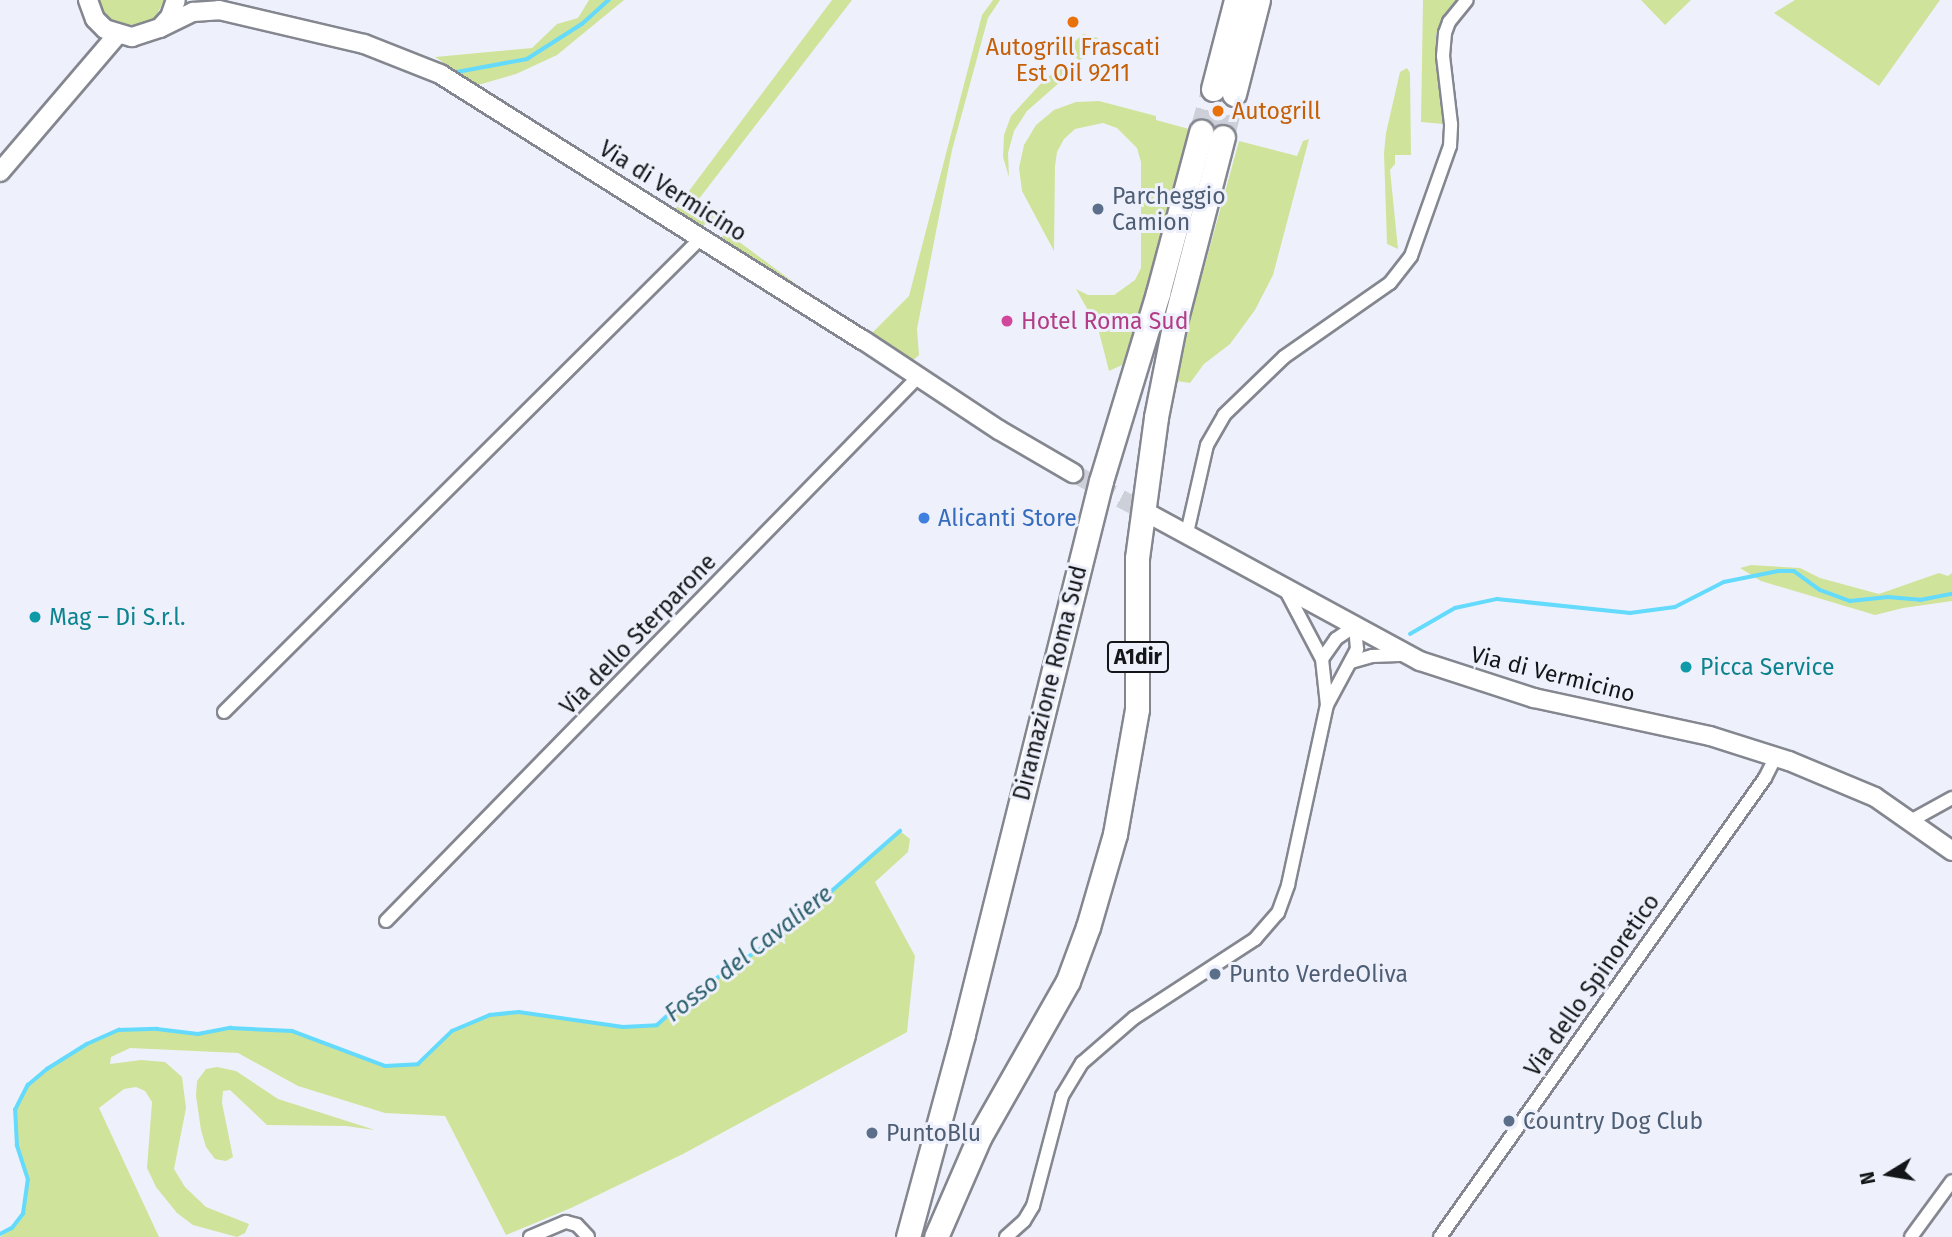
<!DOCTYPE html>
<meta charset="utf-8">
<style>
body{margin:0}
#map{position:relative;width:1952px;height:1237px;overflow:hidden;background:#eef1fb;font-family:"Fira Sans",sans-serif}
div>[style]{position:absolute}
.green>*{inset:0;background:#d0e39a}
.stream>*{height:3.5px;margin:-1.75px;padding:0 1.75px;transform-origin:1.75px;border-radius:1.75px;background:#64dafc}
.secondary-tunnel>*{height:18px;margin-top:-9px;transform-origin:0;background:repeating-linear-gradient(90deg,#cdd0d9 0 18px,transparent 0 27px)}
.motorway-tunnel>*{height:23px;margin-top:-11.5px;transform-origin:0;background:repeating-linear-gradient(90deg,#cdd0d9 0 23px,transparent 0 34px)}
.roads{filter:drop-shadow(2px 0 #84878f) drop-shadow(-2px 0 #84878f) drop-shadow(0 2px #84878f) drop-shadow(0 -2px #84878f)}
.minor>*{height:12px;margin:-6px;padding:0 6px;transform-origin:6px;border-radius:6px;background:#fff}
.secondary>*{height:18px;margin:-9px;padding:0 9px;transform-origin:9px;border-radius:9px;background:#fff}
.motorway>*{height:23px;margin:-11.5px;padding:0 11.5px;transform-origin:11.5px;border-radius:11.5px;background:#fff}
.dots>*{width:19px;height:19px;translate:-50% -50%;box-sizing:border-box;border:4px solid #eef1fb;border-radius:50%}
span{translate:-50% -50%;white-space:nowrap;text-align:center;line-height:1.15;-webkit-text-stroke:6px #eef1fb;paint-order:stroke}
.shield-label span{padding:2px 5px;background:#eef1fb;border:2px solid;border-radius:5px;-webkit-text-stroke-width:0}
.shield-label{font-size:21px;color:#141518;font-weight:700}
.food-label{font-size:23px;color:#c56008}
.left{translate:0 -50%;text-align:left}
.street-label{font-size:23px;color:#141518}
.service-label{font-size:23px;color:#4e5e75}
.hotel-label{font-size:23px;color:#b23c85}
.shop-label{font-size:23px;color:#366cbe}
.culture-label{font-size:23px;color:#0d838f}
.water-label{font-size:24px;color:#2e606e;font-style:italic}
.north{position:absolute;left:1854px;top:1139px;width:70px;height:70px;-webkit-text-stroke:5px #eef1fb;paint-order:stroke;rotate:259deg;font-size:19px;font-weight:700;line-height:28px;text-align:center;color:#141518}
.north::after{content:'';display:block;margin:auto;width:24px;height:32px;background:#141518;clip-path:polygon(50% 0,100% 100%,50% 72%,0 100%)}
</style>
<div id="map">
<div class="green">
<div style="clip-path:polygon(95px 0,165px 0,154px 19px,133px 28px,111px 23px,102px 15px)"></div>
<div style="clip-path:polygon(589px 0,624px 0,557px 55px,516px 74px,478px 85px,435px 57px,532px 48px,557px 24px,578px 18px)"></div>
<div style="clip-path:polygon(832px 0,852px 0,695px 204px,733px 228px,730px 235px,856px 329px,720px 241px,725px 233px,711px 220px,699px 229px,674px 211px)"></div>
<div style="clip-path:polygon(993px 0,1000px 0,988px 18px,952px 150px,917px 329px,919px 355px,910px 363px,868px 337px,909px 296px,982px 15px)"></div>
<div style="clip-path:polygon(1423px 0,1456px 0,1443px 16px,1436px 35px,1443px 124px,1421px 122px)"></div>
<div style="clip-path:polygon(1641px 0,1691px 0,1665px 25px)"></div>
<div style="clip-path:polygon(1795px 0,1940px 0,1879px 86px,1774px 13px)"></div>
<div style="clip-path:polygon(1083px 34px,1098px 38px,1080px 61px,1073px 55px,1072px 44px)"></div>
<div style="clip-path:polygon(1061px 68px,1068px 75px,1027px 111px,1014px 131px,1008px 153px,1009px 177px,1003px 157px,1004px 135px,1011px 116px,1045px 79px)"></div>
<div style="clip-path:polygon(1407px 68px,1410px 73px,1411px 155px,1395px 155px,1395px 164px,1390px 170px,1398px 249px,1387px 244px,1384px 153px,1386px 133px,1400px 72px)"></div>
<div style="clip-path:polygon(1099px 101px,1156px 116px,1156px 120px,1189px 129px,1143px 303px,1122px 365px,1109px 371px,1098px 328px,1076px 289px,1088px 295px,1114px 295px,1135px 280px,1141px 268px,1141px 162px,1137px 148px,1117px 128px,1103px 123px,1075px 129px,1064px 139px,1057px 152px,1055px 166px,1054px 251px,1022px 191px,1019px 168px,1024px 145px,1036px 125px,1054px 110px,1076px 102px)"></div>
<div style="clip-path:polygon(1309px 139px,1273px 275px,1255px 310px,1230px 344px,1204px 364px,1190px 383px,1177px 381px,1192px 312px,1239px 141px,1297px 156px,1303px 141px)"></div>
<div style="clip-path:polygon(1751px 565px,1800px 568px,1820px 578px,1879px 594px,1939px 573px,1948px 576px,1952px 573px,1952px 601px,1903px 608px,1875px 615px,1761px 581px,1740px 568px)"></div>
<div style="clip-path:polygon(900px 831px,910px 839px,908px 852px,875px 882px,915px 956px,907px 1032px,683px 1154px,571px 1208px,506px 1235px,445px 1116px,385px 1113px,298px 1086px,238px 1053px,130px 1048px,111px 1057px,110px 1064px,141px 1060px,165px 1062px,182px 1077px,186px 1108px,174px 1169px,185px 1187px,206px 1207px,249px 1224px,245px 1233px,237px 1237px,193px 1225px,177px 1213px,156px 1187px,147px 1168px,152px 1102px,145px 1091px,136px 1087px,124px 1089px,99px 1108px,159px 1237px,0 1237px,12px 1228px,23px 1214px,28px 1180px,17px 1146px,15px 1110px,28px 1085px,47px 1069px,87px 1044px,119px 1030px,157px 1029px,198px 1034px,230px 1028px,292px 1031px,385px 1066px,418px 1063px,452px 1031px,490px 1015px,519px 1012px,623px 1027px,657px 1025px,686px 999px,733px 969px,825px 899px)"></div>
<div style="clip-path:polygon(217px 1067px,236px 1071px,278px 1099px,375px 1130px,346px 1126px,267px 1125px,230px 1090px,223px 1091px,222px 1103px,233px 1157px,226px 1161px,215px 1159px,206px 1147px,201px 1130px,196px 1096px,197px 1081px,206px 1069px)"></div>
</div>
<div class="stream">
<div style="left:457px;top:72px;width:71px;rotate:-10.5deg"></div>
<div style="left:527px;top:59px;width:65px;rotate:-32.5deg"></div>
<div style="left:582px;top:24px;width:36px;rotate:-42deg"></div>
<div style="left:1410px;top:634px;width:52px;rotate:-30deg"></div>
<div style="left:1455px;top:608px;width:43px;rotate:-12.1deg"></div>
<div style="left:1497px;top:599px;width:134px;rotate:6deg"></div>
<div style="left:1630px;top:613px;width:45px;rotate:-7.6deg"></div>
<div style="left:1675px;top:607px;width:55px;rotate:-27deg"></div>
<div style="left:1724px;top:582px;width:55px;rotate:-11.5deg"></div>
<div style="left:1778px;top:571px;width:16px"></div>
<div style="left:1794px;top:571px;width:32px;rotate:36deg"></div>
<div style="left:1820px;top:590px;width:32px;rotate:20deg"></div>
<div style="left:1850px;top:601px;width:38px;rotate:-6deg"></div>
<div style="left:1888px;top:597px;width:32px;rotate:5deg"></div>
<div style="left:1920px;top:600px;width:33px;rotate:-11deg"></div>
<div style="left:0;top:1234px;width:13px;rotate:-27deg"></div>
<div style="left:12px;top:1228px;width:18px;rotate:-52deg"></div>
<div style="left:23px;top:1214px;width:34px;rotate:-82deg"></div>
<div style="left:28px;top:1180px;width:36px;rotate:-108deg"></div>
<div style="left:17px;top:1146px;width:36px;rotate:-93deg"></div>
<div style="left:15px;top:1110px;width:28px;rotate:-63deg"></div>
<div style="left:28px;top:1085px;width:25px;rotate:-40deg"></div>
<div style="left:47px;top:1069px;width:47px;rotate:-32deg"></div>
<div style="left:87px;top:1044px;width:35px;rotate:-24deg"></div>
<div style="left:119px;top:1030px;width:38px;rotate:-2deg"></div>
<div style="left:157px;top:1029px;width:41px;rotate:7deg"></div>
<div style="left:198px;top:1034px;width:33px;rotate:-11deg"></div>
<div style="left:230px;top:1028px;width:62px;rotate:2.8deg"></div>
<div style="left:292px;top:1031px;width:99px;rotate:20.6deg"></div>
<div style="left:385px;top:1066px;width:33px;rotate:-3deg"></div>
<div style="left:418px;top:1064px;width:47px;rotate:-44.1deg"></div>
<div style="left:452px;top:1031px;width:41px;rotate:-22.8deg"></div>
<div style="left:490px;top:1015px;width:29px;rotate:-6deg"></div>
<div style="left:519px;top:1012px;width:105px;rotate:8.2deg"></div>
<div style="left:623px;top:1027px;width:34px;rotate:-3deg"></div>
<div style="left:657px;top:1025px;width:39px;rotate:-42deg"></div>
<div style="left:686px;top:999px;width:120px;rotate:-34.1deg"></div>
<div style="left:785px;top:932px;width:153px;rotate:-41.3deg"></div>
</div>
<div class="secondary-tunnel">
<div style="left:1073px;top:473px;width:89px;rotate:28.3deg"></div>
</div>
<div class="motorway-tunnel">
<div style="left:1201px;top:132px;width:45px;rotate:-74.4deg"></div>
<div style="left:1223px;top:137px;width:44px;rotate:-75.7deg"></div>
</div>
<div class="roads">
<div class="minor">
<div style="left:1187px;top:533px;width:90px;rotate:-77.2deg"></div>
<div style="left:1207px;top:445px;width:34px;rotate:-60deg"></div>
<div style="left:1224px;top:415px;width:83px;rotate:-44deg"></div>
<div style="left:1284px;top:357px;width:129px;rotate:-34.9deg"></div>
<div style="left:1390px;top:283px;width:34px;rotate:-52deg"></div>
<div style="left:1411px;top:256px;width:117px;rotate:-70.5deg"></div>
<div style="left:1450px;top:146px;width:22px;rotate:-87deg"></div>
<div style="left:1451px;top:124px;width:68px;rotate:-96.7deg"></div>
<div style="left:1443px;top:56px;width:23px;rotate:-85deg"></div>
<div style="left:1445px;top:33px;width:12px;rotate:-70deg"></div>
<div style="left:1449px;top:22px;width:28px;rotate:-51deg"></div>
<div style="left:1284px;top:587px;width:81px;rotate:62.2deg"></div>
<div style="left:1351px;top:662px;width:22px;rotate:-16deg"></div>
<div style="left:1372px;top:656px;width:34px;rotate:-2deg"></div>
<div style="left:224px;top:712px;width:672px;rotate:-44.82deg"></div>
<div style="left:1912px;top:820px;width:46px;rotate:-28.8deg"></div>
<div style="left:386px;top:921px;width:762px;rotate:-45.64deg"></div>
<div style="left:530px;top:1237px;width:39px;rotate:-23deg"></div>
<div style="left:566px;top:1222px;width:11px;rotate:15deg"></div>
<div style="left:577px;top:1225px;width:16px;rotate:47deg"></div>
<div style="left:1006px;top:1237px;width:24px;rotate:-42deg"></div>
<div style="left:1024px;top:1221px;width:17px;rotate:-59deg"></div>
<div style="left:1033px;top:1206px;width:114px;rotate:-75.2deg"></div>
<div style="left:1062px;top:1096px;width:39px;rotate:-59deg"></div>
<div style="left:1082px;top:1063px;width:69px;rotate:-40.9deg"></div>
<div style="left:1134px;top:1018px;width:145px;rotate:-33.1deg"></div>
<div style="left:1255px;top:939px;width:35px;rotate:-49deg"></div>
<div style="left:1278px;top:913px;width:30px;rotate:-70deg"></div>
<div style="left:1288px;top:885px;width:184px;rotate:-77.8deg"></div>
<div style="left:1327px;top:705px;width:64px;rotate:-61.8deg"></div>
<div style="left:1357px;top:649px;width:23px;rotate:-95deg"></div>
<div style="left:1355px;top:626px;width:23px;rotate:146deg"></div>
<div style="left:1336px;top:639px;width:24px;rotate:125deg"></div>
<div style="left:1322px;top:659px;width:46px;rotate:83.8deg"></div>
<div style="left:1440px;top:1237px;width:562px;rotate:-54.7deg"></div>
<div style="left:1765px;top:778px;width:25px;rotate:-63deg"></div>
<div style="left:1911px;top:1237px;width:69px;rotate:-53.8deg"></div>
</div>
<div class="secondary">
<div style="left:88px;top:0;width:20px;rotate:70deg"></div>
<div style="left:95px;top:19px;width:14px;rotate:45deg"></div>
<div style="left:105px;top:29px;width:28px;rotate:17deg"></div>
<div style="left:132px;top:37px;width:29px;rotate:-18deg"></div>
<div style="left:160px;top:28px;width:15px;rotate:-48deg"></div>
<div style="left:170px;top:17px;width:18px;rotate:-71deg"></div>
<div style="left:160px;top:28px;width:37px;rotate:-26deg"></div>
<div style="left:193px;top:12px;width:26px;rotate:-4deg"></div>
<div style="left:219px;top:10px;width:149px;rotate:13.2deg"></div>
<div style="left:364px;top:44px;width:82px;rotate:21.5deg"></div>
<div style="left:440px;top:74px;width:500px;rotate:32.2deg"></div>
<div style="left:863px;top:340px;width:163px;rotate:33.5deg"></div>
<div style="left:999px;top:430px;width:86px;rotate:30.2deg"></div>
<div style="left:0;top:172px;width:180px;rotate:-49.5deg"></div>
<div style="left:1151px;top:515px;width:306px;rotate:28.5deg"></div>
<div style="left:1420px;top:661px;width:120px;rotate:18deg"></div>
<div style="left:1534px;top:698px;width:180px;rotate:12.2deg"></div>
<div style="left:1710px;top:736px;width:83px;rotate:17.6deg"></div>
<div style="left:1789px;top:761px;width:93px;rotate:22.7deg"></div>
<div style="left:1875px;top:797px;width:94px;rotate:35deg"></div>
</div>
<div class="motorway">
<div style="left:1213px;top:89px;width:92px;rotate:-75.5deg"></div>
<div style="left:1234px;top:94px;width:97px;rotate:-75.7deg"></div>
<div style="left:908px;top:1237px;width:210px;rotate:-74.8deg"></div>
<div style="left:963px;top:1034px;width:570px;rotate:-75.99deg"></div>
<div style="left:1101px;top:481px;width:196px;rotate:-73.1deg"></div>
<div style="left:1158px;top:293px;width:167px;rotate:-75deg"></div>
<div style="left:936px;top:1237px;width:110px;rotate:-66.5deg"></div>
<div style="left:980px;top:1136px;width:178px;rotate:-60.4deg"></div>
<div style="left:1068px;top:981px;width:58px;rotate:-69.7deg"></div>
<div style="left:1088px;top:927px;width:97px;rotate:-73.8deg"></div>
<div style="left:1115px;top:834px;width:127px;rotate:-80deg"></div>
<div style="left:1137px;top:709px;width:151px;rotate:-90deg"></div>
<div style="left:1137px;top:558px;width:142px;rotate:-82.3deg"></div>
<div style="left:1156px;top:417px;width:93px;rotate:-78.8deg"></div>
<div style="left:1174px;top:326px;width:195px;rotate:-75.5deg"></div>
</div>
</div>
<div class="dots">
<div style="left:1073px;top:22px;background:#e8710a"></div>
<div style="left:1218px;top:111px;background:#e8710a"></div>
<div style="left:1098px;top:209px;background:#5c6f8a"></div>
<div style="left:1007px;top:321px;background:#d1479c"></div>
<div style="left:924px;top:518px;background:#3f7fe0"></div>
<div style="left:35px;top:617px;background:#0f9aa8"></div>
<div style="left:1686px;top:667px;background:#0f9aa8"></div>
<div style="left:1215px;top:974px;background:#5c6f8a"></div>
<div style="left:1509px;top:1121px;background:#5c6f8a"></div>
<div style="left:872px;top:1133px;background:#5c6f8a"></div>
</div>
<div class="shield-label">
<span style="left:1138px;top:657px">A1dir</span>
</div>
<div class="food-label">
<span style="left:1073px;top:60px">Autogrill Frascati<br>Est Oil 9211</span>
<span class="left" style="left:1232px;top:111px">Autogrill</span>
</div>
<div class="street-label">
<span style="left:673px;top:191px;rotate:32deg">Via di Vermicino</span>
<span style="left:638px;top:634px;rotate:-46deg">Via dello Sterparone</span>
<span style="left:1553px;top:674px;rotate:14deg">Via di Vermicino</span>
<span style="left:1050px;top:683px;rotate:-76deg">Diramazione Roma Sud</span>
<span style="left:1592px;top:985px;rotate:-55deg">Via dello Spinoretico</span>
</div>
<div class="service-label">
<span class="left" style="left:1112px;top:209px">Parcheggio<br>Camion</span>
<span class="left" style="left:1229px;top:974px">Punto VerdeOliva</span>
<span class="left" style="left:1523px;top:1121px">Country Dog Club</span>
<span class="left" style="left:886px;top:1133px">PuntoBlu</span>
</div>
<div class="hotel-label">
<span class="left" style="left:1021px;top:321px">Hotel Roma Sud</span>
</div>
<div class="shop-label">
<span class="left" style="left:938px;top:518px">Alicanti Store</span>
</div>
<div class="culture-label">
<span class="left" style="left:49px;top:617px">Mag – Di S.r.l.</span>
<span class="left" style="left:1700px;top:667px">Picca Service</span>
</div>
<div class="water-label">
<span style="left:749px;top:954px;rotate:-38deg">Fosso del Cavaliere</span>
</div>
<div class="north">N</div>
</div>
